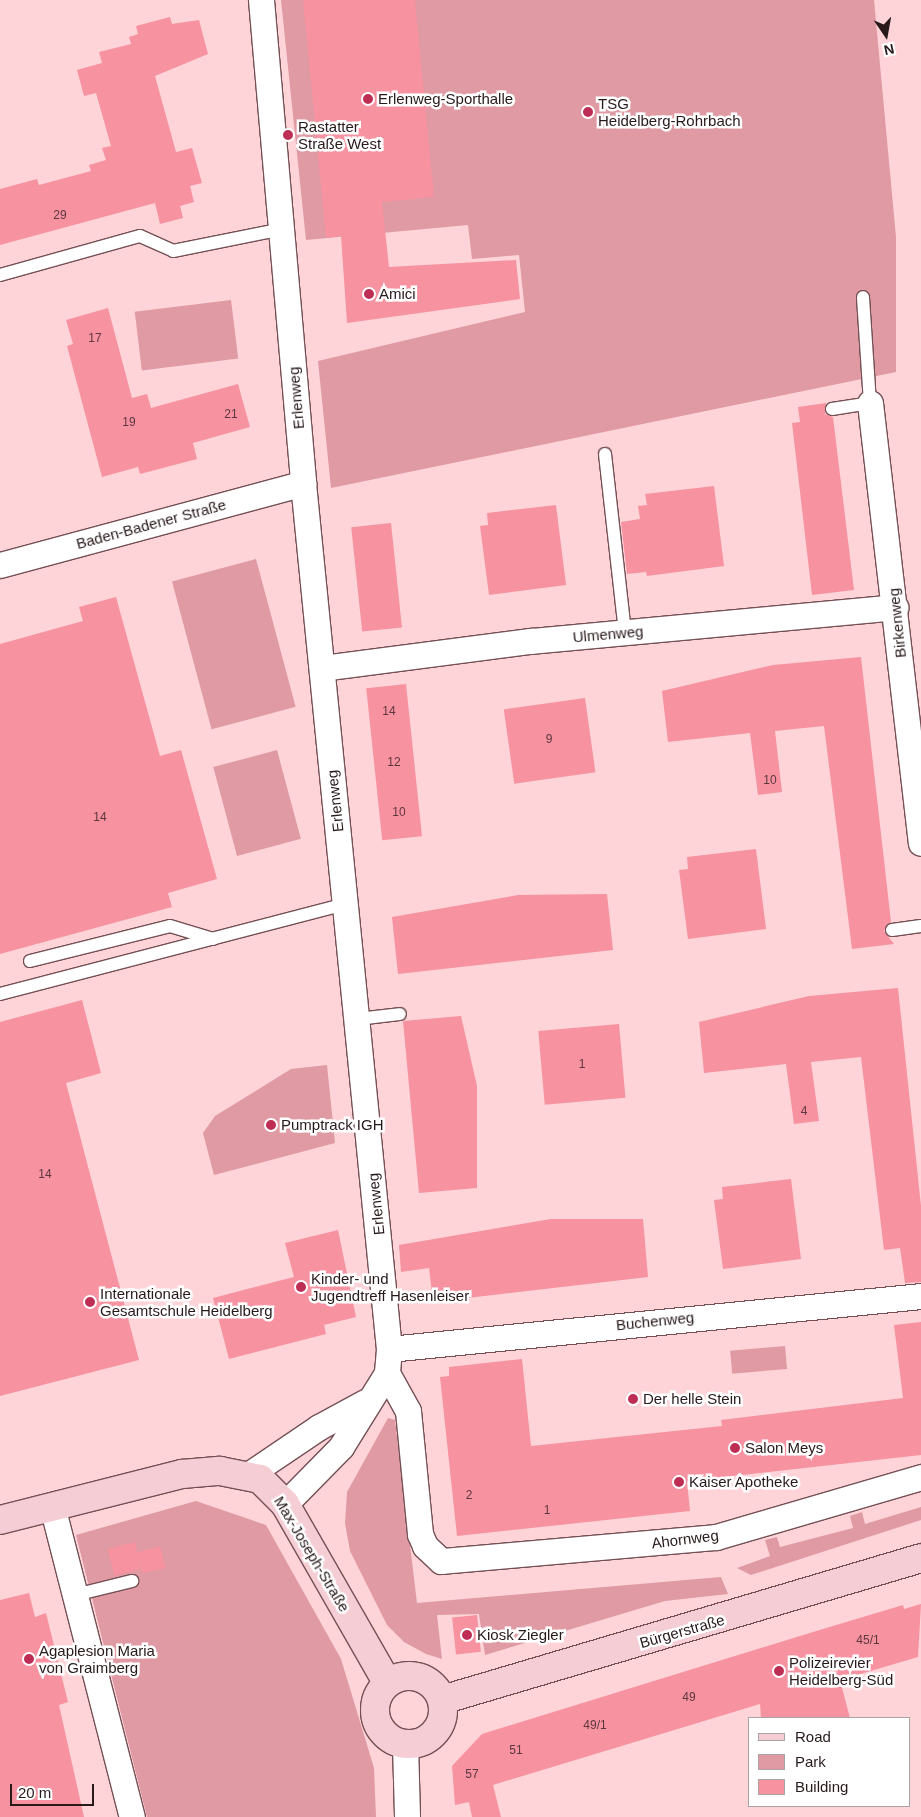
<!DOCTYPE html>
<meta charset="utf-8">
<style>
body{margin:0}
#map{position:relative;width:921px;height:1817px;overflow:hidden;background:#fed4d8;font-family:Helvetica,sans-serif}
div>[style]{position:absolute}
.green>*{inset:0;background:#df9aa3;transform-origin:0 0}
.building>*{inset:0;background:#f792a1;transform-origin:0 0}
.roads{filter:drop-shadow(1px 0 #745055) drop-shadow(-1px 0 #745055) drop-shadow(0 1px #745055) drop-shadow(0 -1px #745055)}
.lane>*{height:12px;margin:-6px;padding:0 6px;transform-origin:6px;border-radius:6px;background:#fff}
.street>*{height:25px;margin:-12.5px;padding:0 12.5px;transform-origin:12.5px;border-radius:12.5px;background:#fff}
.secondary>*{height:28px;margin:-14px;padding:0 14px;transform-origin:14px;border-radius:14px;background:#f5cdd5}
.secondary>.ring{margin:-14px;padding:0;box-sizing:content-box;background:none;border:28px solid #f5cdd5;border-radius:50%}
.dots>*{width:14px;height:14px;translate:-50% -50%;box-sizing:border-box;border:2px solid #fff;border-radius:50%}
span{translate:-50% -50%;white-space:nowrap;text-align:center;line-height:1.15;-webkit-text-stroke:5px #fff;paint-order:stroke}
.number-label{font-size:12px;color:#5c373c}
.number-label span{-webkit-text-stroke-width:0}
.poi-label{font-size:15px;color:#28191b}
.left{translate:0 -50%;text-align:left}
.street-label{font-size:15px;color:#28191b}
.legend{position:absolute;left:748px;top:1717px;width:162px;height:90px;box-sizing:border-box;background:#fff;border:1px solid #a9a3a4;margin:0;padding:6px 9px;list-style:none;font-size:15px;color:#28191b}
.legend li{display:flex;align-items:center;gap:10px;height:25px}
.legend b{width:25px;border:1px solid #a9a3a4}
.north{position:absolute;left:861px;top:10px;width:50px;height:50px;-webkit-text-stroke:4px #fff;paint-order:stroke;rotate:168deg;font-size:14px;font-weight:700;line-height:20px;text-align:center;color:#28191b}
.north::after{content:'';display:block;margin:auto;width:18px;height:22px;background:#28191b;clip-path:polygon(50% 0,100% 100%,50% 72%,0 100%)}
.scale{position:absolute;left:10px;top:1784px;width:84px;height:22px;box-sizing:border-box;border:2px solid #28191b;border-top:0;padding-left:6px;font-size:15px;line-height:18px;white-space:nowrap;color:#28191b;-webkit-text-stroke:4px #fff;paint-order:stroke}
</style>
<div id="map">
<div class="green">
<div style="clip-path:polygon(281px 0,874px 0,896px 237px,896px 372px,331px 488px,318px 361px,525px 312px,519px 255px,472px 259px,468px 225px,306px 240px)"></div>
<div style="left:231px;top:300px;width:59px;height:97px;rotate:83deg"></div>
<div style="left:256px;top:559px;width:153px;height:87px;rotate:75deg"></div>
<div style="left:277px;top:750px;width:92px;height:66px;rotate:75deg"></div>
<div style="clip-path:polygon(327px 1065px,335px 1143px,214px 1175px,203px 1133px,215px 1116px,291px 1069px)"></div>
<div style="left:785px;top:1346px;width:23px;height:55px;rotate:85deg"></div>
<div style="clip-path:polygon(388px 1418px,395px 1420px,417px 1603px,721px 1577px,728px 1594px,665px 1601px,485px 1655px,479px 1614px,437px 1615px,442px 1659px,426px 1654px,404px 1642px,387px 1625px,350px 1551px,345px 1523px,347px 1492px)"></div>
<div style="clip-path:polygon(196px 1501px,266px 1525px,341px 1659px,374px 1768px,376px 1817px,147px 1817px,76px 1535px)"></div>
<div style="clip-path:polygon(921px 1507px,921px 1520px,751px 1575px,737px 1568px,770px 1556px,765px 1540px,777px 1537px,780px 1547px,853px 1528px,850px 1516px,862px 1512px,865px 1524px)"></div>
</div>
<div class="building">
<div style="clip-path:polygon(303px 0,415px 0,434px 197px,382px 202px,389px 267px,516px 260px,520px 299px,347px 323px,341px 236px,326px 238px)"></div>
<div style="clip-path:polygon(170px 17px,172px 24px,199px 20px,208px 54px,155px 76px,176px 152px,192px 148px,202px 183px,190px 186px,194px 202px,180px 206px,183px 218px,160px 224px,155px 203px,0 245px,0 189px,37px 179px,39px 185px,91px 171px,89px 165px,106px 160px,102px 148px,111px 146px,96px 93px,84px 96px,77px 70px,102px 63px,99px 52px,131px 44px,129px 37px,138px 34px,136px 26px)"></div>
<div style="clip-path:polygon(108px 308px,132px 398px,147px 394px,151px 408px,238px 384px,250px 427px,193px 443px,197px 459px,140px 474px,138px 467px,102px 477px,67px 346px,73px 344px,66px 320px)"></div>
<div style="clip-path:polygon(826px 403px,825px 414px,833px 417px,854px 590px,812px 595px,792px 423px,800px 422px,798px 407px)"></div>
<div style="clip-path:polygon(714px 486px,724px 566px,647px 576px,646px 572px,627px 574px,621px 522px,640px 519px,638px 506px,647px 505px,645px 494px)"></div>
<div style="clip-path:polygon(556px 505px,566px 585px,489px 595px,480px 526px,488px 525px,487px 513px)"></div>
<div style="left:391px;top:523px;width:105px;height:40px;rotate:84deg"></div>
<div style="clip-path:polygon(116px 597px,160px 756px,181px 750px,217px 879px,168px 893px,172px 907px,0 954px,0 644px,83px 621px,79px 607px)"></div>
<div style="clip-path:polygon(861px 657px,891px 922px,884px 931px,894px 944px,852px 949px,824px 726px,775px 731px,782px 792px,758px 795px,750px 733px,668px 742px,662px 691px,773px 665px)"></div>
<div style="left:406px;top:684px;width:153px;height:40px;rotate:84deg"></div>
<div style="left:585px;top:698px;width:75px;height:82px;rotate:82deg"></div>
<div style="clip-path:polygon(756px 849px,766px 929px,688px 939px,679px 870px,688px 869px,687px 857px)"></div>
<div style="clip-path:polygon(607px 894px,613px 950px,398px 974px,392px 917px,518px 895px)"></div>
<div style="clip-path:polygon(898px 988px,921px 1206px,921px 1282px,905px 1283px,900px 1248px,884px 1250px,861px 1057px,811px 1062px,819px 1121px,794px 1124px,786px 1064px,704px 1073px,699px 1022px,809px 996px)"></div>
<div style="clip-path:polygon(82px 1000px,101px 1073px,66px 1083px,139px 1360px,0 1396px,0 1022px)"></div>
<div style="clip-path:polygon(461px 1016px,477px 1086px,477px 1188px,419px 1193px,403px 1021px)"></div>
<div style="left:619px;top:1024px;width:74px;height:81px;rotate:85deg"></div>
<div style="clip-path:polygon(791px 1179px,801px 1259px,723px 1269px,714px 1200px,723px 1199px,722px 1187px)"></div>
<div style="clip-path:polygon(551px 1219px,643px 1219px,648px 1277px,433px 1302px,429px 1268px,401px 1272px,399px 1245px)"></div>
<div style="clip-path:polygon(338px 1230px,356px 1317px,324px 1325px,326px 1334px,229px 1359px,213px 1298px,294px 1277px,285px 1243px)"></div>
<div style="clip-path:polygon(921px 1322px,921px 1455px,687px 1481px,690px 1511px,457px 1536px,440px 1377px,449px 1376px,449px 1367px,522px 1359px,531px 1446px,722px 1426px,721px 1420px,903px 1398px,894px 1325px)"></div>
<div style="clip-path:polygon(135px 1542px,137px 1552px,160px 1546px,166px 1568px,143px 1573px,139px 1560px,141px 1569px,114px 1576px,108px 1549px)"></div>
<div style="clip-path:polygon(29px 1593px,35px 1617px,46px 1613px,68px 1702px,59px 1705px,84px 1817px,0 1817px,0 1600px)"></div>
<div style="clip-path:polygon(921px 1604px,918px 1657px,840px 1680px,850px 1718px,761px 1718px,760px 1704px,493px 1785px,501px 1817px,472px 1817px,469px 1802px,455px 1805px,452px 1766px,482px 1734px,813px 1632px,903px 1605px,904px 1609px)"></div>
<div style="left:477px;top:1615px;width:37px;height:25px;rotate:84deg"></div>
</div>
<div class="roads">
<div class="lane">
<div style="left:0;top:275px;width:145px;rotate:-15.6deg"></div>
<div style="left:140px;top:236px;width:36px;rotate:24deg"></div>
<div style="left:173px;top:251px;width:111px;rotate:-11.4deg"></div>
<div style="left:832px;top:409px;width:38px;rotate:-9deg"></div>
<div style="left:870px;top:403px;width:106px;rotate:-93.8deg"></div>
<div style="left:605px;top:454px;width:179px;rotate:83.6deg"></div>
<div style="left:892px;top:930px;width:29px;rotate:-8deg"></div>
<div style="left:30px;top:961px;width:144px;rotate:-14deg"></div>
<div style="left:170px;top:926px;width:45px;rotate:16.8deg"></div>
<div style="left:0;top:994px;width:358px;rotate:-14.6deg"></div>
<div style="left:357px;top:1019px;width:43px;rotate:-6.6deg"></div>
<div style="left:75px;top:1595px;width:59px;rotate:-13.8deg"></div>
</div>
<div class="street">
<div style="left:261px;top:0;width:485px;rotate:85deg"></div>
<div style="left:303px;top:483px;width:870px;rotate:84.33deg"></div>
<div style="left:389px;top:1349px;width:24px;rotate:95deg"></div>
<div style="left:387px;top:1373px;width:87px;rotate:121.9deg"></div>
<div style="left:341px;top:1447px;width:80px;rotate:134.5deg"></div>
<div style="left:870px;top:403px;width:443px;rotate:83.4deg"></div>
<div style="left:0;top:565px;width:314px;rotate:-15.1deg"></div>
<div style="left:322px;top:668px;width:211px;rotate:-7.4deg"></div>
<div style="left:531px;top:641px;width:366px;rotate:-5.3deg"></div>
<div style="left:389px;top:1349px;width:535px;rotate:-5.69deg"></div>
<div style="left:387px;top:1373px;width:43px;rotate:61.1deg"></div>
<div style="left:408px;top:1411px;width:124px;rotate:84.4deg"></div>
<div style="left:420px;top:1534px;width:13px;rotate:67deg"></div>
<div style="left:425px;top:1546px;width:22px;rotate:43deg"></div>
<div style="left:441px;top:1561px;width:276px;rotate:-5deg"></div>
<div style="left:716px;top:1537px;width:214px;rotate:-16.3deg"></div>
<div style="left:248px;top:1475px;width:86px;rotate:-34.1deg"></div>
<div style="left:319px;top:1427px;width:52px;rotate:-28.5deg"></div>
<div style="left:52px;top:1506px;width:321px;rotate:75.6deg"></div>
<div style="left:405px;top:1744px;width:73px;rotate:88.4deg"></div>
</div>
<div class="secondary">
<div style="left:0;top:1520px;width:188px;rotate:-14.2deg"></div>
<div style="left:182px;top:1474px;width:38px;rotate:-5deg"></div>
<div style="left:220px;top:1471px;width:41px;rotate:11.3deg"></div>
<div style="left:260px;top:1479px;width:35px;rotate:45deg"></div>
<div style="left:285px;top:1504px;width:205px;rotate:60.2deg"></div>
<div class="ring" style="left:375px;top:1676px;width:40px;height:40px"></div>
<div style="left:442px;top:1700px;width:500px;rotate:-16.5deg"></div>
</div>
</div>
<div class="dots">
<div style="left:368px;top:99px;background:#be2e54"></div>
<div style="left:588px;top:112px;background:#be2e54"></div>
<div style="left:288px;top:135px;background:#be2e54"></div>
<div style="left:369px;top:294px;background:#be2e54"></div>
<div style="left:271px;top:1125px;background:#be2e54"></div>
<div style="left:301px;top:1287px;background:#be2e54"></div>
<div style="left:90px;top:1302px;background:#be2e54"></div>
<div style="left:633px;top:1399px;background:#be2e54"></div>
<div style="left:735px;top:1448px;background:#be2e54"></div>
<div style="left:679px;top:1482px;background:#be2e54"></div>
<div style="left:467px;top:1635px;background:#be2e54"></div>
<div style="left:29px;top:1659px;background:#be2e54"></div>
<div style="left:779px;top:1671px;background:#be2e54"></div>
</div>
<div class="number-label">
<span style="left:60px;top:216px">29</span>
<span style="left:95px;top:339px">17</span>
<span style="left:231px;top:415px">21</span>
<span style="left:129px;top:423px">19</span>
<span style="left:389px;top:712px">14</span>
<span style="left:549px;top:740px">9</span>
<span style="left:394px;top:763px">12</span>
<span style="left:770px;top:781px">10</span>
<span style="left:399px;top:813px">10</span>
<span style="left:100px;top:818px">14</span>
<span style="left:582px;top:1065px">1</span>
<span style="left:804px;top:1112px">4</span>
<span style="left:45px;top:1175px">14</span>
<span style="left:469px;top:1496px">2</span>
<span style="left:547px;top:1511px">1</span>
<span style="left:868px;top:1641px">45/1</span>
<span style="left:689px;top:1698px">49</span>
<span style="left:595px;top:1726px">49/1</span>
<span style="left:516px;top:1751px">51</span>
<span style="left:472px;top:1775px">57</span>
</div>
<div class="poi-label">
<span class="left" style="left:378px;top:99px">Erlenweg-Sporthalle</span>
<span class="left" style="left:598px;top:112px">TSG<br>Heidelberg-Rohrbach</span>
<span class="left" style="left:298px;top:135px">Rastatter<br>Straße West</span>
<span class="left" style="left:379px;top:294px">Amici</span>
<span class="left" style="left:281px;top:1125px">Pumptrack IGH</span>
<span class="left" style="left:311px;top:1287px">Kinder- und<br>Jugendtreff Hasenleiser</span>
<span class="left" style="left:100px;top:1302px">Internationale<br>Gesamtschule Heidelberg</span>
<span class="left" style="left:643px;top:1399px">Der helle Stein</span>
<span class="left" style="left:745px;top:1448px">Salon Meys</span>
<span class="left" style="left:689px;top:1482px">Kaiser Apotheke</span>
<span class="left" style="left:477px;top:1635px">Kiosk Ziegler</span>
<span class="left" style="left:39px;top:1659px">Agaplesion Maria<br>von Graimberg</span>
<span class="left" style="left:789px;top:1671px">Polizeirevier<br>Heidelberg-Süd</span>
</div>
<div class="street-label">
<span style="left:296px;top:398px;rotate:-95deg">Erlenweg</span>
<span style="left:151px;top:524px;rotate:-15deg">Baden-Badener Straße</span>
<span style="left:897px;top:623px;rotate:-96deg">Birkenweg</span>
<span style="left:608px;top:634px;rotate:-5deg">Ulmenweg</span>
<span style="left:335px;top:801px;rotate:-96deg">Erlenweg</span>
<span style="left:376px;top:1204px;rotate:-96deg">Erlenweg</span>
<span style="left:655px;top:1321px;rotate:-6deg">Buchenweg</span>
<span style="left:685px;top:1539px;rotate:-7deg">Ahornweg</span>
<span style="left:312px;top:1554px;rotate:59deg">Max-Joseph-Straße</span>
<span style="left:682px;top:1631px;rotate:-16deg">Bürgerstraße</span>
</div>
<ul class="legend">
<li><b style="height:6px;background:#f5cdd5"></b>Road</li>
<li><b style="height:14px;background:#df9aa3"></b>Park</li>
<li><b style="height:14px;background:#f792a1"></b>Building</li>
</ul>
<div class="north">N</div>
<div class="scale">20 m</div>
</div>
